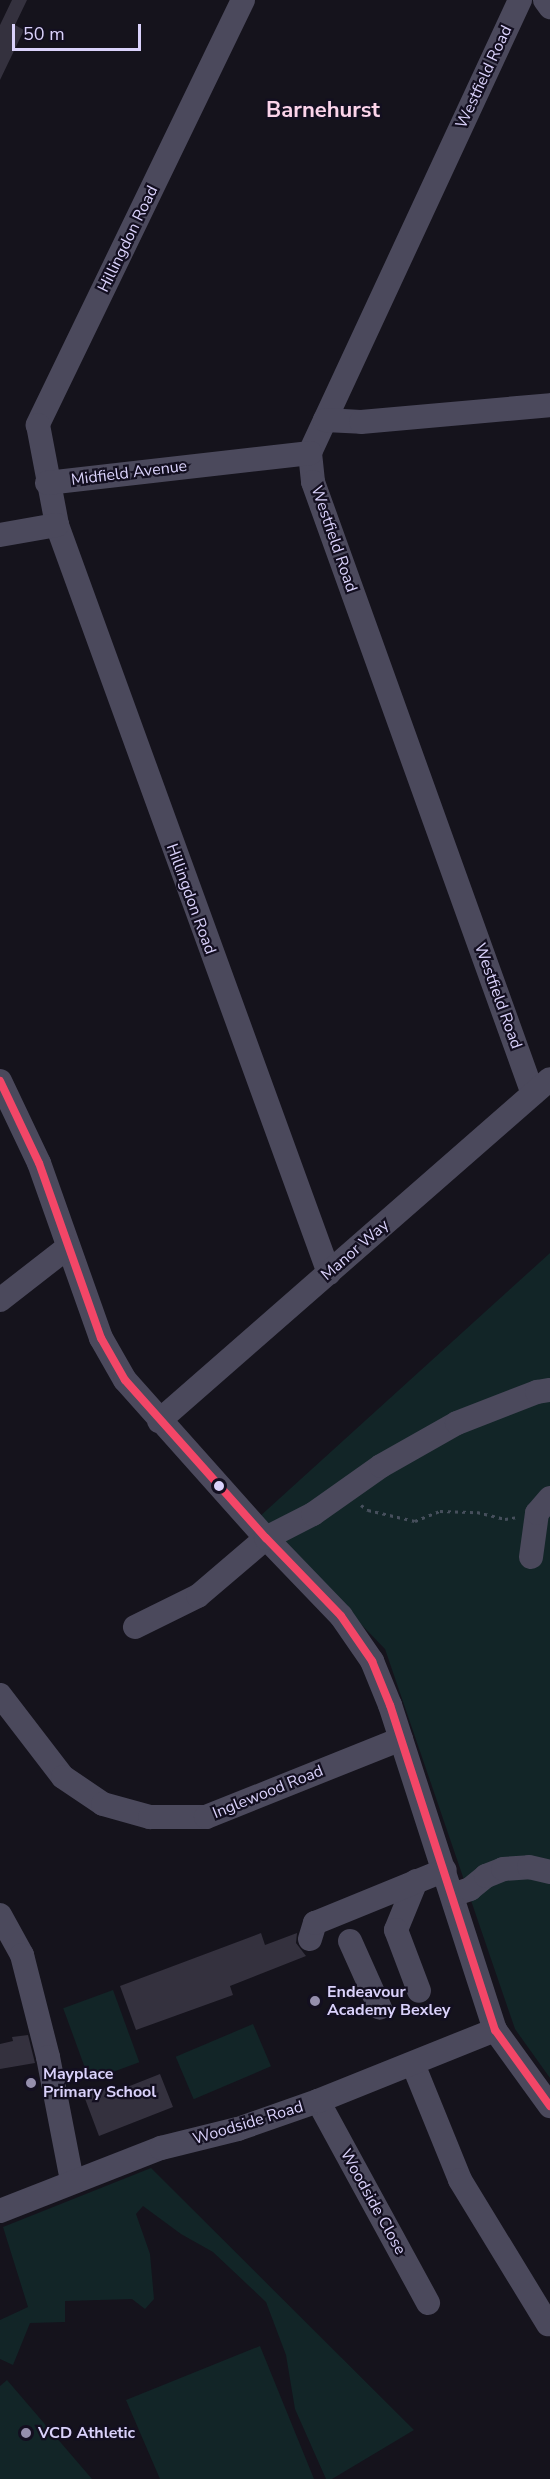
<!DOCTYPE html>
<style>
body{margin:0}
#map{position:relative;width:550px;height:2479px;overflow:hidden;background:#15131c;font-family:"Nunito Sans",sans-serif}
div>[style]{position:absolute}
.green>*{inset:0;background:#122527;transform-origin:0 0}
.building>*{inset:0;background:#34313e}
.path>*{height:3px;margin-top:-1.5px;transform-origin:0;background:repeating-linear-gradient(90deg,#464f5c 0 3px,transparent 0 7.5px)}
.minor>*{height:24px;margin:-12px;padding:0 12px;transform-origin:12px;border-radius:12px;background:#4b495c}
.bus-1>*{height:8px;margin:-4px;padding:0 4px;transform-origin:4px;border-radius:4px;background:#f34667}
.dots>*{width:16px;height:16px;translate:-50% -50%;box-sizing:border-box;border:3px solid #130f20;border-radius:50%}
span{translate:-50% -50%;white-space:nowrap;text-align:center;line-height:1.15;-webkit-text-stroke:4.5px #130f20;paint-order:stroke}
.street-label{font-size:16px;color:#dad2fb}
.poi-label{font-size:16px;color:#dad2fb;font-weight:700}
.left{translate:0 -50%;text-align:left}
.district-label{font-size:22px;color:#fbd4ea;font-weight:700}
.scale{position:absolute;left:12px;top:24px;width:129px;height:27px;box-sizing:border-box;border:3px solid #dad2fb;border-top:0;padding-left:8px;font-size:18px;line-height:21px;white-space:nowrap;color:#dad2fb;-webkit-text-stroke:4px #130f20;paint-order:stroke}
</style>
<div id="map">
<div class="green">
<div style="clip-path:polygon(550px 1253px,550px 2078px,515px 2029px,385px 1649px,258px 1518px)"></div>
<div style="left:113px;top:1990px;width:77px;height:53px;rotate:70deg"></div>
<div style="left:253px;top:2024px;width:46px;height:84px;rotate:67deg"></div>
<div style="clip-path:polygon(151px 2168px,414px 2430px,332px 2479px,326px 2479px,295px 2409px,286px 2355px,266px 2302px,213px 2252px,181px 2234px,143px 2206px,136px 2214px,150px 2254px,154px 2299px,145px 2309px,132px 2299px,65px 2301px,65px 2322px,30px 2323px,13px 2365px,0 2359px,0 2320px,28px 2307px,3px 2227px)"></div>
<div style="clip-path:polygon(260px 2346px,314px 2479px,160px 2479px,126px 2400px)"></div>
<div style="clip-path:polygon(7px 2380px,92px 2479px,0 2479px,0 2386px)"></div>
</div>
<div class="building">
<div style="clip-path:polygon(12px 0,27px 0,15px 25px,24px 30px,0 80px,0 25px)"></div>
<div style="clip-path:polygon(261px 1933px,265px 1945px,297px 1933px,296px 1943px,306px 1956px,230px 1986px,233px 1995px,136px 2030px,120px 1986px)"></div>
<div style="clip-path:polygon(28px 2035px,35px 2063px,0 2069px,0 2044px,13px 2041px,12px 2037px)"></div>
<div style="clip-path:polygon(160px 2074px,173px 2107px,99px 2136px,84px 2096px,110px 2086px,112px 2093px)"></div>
</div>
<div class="path">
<div style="left:361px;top:1505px;width:9px;rotate:36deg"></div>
<div style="left:368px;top:1510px;width:48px;rotate:13.2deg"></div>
<div style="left:415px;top:1521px;width:27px;rotate:-22deg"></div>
<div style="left:440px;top:1511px;width:37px;rotate:2deg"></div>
<div style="left:477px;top:1512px;width:29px;rotate:14deg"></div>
<div style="left:505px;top:1519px;width:12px;rotate:-9deg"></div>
</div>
<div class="minor">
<div style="left:243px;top:0;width:472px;rotate:115.8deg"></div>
<div style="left:38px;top:425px;width:102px;rotate:79.2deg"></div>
<div style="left:57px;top:525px;width:796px;rotate:70.02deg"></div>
<div style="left:520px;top:0;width:499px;rotate:114.9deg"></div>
<div style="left:310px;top:453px;width:29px;rotate:84deg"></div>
<div style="left:313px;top:482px;width:650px;rotate:70.23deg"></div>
<div style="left:545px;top:0;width:9px;rotate:54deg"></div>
<div style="left:325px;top:420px;width:36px;rotate:3deg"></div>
<div style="left:361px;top:422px;width:190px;rotate:-5.1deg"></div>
<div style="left:47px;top:483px;width:265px;rotate:-6.5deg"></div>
<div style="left:0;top:535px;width:58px;rotate:-10deg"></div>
<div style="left:0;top:1081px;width:91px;rotate:64.6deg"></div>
<div style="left:39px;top:1163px;width:186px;rotate:70.5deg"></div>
<div style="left:101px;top:1338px;width:48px;rotate:60.3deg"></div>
<div style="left:125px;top:1380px;width:212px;rotate:48.3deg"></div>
<div style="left:266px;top:1538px;width:108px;rotate:46.1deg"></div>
<div style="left:341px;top:1616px;width:55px;rotate:55.4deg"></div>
<div style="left:372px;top:1661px;width:48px;rotate:67.8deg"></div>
<div style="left:390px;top:1705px;width:342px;rotate:72.1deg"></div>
<div style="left:495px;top:2030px;width:94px;rotate:54.1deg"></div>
<div style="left:0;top:1300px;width:86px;rotate:-37.9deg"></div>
<div style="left:159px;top:1421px;width:519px;rotate:-41.18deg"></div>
<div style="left:531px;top:1557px;width:44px;rotate:-82.2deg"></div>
<div style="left:537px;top:1513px;width:20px;rotate:-49deg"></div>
<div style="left:135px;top:1627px;width:70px;rotate:-26.2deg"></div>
<div style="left:198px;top:1596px;width:89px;rotate:-40.5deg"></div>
<div style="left:266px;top:1538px;width:53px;rotate:-27.1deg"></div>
<div style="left:313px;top:1514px;width:83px;rotate:-35.2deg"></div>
<div style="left:381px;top:1466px;width:87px;rotate:-29.5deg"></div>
<div style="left:457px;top:1423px;width:86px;rotate:-21.2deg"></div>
<div style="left:537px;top:1392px;width:13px;rotate:-9deg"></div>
<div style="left:0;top:1695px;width:103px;rotate:52.5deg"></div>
<div style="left:63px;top:1777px;width:48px;rotate:34deg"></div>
<div style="left:103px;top:1804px;width:49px;rotate:15.5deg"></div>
<div style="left:150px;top:1817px;width:56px"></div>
<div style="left:206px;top:1817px;width:210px;rotate:-21.8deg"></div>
<div style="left:416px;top:1881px;width:53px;rotate:112.2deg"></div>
<div style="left:396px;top:1930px;width:65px;rotate:69.3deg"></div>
<div style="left:452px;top:1895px;width:19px;rotate:-18deg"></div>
<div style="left:470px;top:1889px;width:21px;rotate:-39deg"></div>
<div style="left:486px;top:1876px;width:18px;rotate:-22deg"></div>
<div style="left:503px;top:1869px;width:26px;rotate:-4deg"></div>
<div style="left:529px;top:1867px;width:22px;rotate:13deg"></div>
<div style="left:0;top:1915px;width:46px;rotate:61.2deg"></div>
<div style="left:22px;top:1955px;width:105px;rotate:75.7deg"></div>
<div style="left:48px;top:2057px;width:126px;rotate:79deg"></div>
<div style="left:310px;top:1939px;width:17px;rotate:-73deg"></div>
<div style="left:315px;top:1923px;width:140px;rotate:-22.2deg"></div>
<div style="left:350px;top:1941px;width:73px;rotate:65.9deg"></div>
<div style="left:413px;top:2064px;width:125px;rotate:67.9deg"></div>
<div style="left:460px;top:2180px;width:169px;rotate:58.6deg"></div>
<div style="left:318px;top:2101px;width:230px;rotate:61.4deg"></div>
<div style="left:0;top:2211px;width:173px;rotate:-21.4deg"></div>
<div style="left:161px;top:2148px;width:79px;rotate:-13.9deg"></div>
<div style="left:238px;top:2129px;width:85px;rotate:-19.3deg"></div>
<div style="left:318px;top:2101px;width:191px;rotate:-21.9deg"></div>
</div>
<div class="bus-1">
<div style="left:0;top:1081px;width:91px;rotate:64.6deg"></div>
<div style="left:39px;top:1163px;width:186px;rotate:70.5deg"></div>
<div style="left:101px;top:1338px;width:48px;rotate:60.3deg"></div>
<div style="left:125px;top:1380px;width:212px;rotate:48.3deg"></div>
<div style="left:266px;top:1538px;width:108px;rotate:46.1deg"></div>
<div style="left:341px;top:1616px;width:55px;rotate:55.4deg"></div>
<div style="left:372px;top:1661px;width:48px;rotate:67.8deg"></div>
<div style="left:390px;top:1705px;width:342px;rotate:72.1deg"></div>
<div style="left:495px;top:2030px;width:94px;rotate:54.1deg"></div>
</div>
<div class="dots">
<div style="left:219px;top:1486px;background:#dad2fb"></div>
<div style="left:315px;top:2001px;background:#958fad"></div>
<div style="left:31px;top:2083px;background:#958fad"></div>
<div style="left:26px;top:2433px;background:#958fad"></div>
</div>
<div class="street-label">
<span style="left:484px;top:77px;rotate:-65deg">Westfield Road</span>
<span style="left:128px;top:239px;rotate:-64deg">Hillingdon Road</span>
<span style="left:129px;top:473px;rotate:-7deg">Midfield Avenue</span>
<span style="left:334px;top:539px;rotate:71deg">Westfield Road</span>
<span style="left:191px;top:899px;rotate:70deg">Hillingdon Road</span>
<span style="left:498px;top:996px;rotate:70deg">Westfield Road</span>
<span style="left:355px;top:1250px;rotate:-41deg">Manor Way</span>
<span style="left:268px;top:1792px;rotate:-22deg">Inglewood Road</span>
<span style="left:248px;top:2123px;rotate:-17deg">Woodside Road</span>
<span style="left:373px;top:2202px;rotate:61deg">Woodside Close</span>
</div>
<div class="poi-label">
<span class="left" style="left:327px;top:2001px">Endeavour<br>Academy Bexley</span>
<span class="left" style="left:43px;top:2083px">Mayplace<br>Primary School</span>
<span class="left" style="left:38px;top:2433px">VCD Athletic</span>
</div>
<div class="district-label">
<span style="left:323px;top:111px">Barnehurst</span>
</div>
<div class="scale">50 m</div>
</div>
